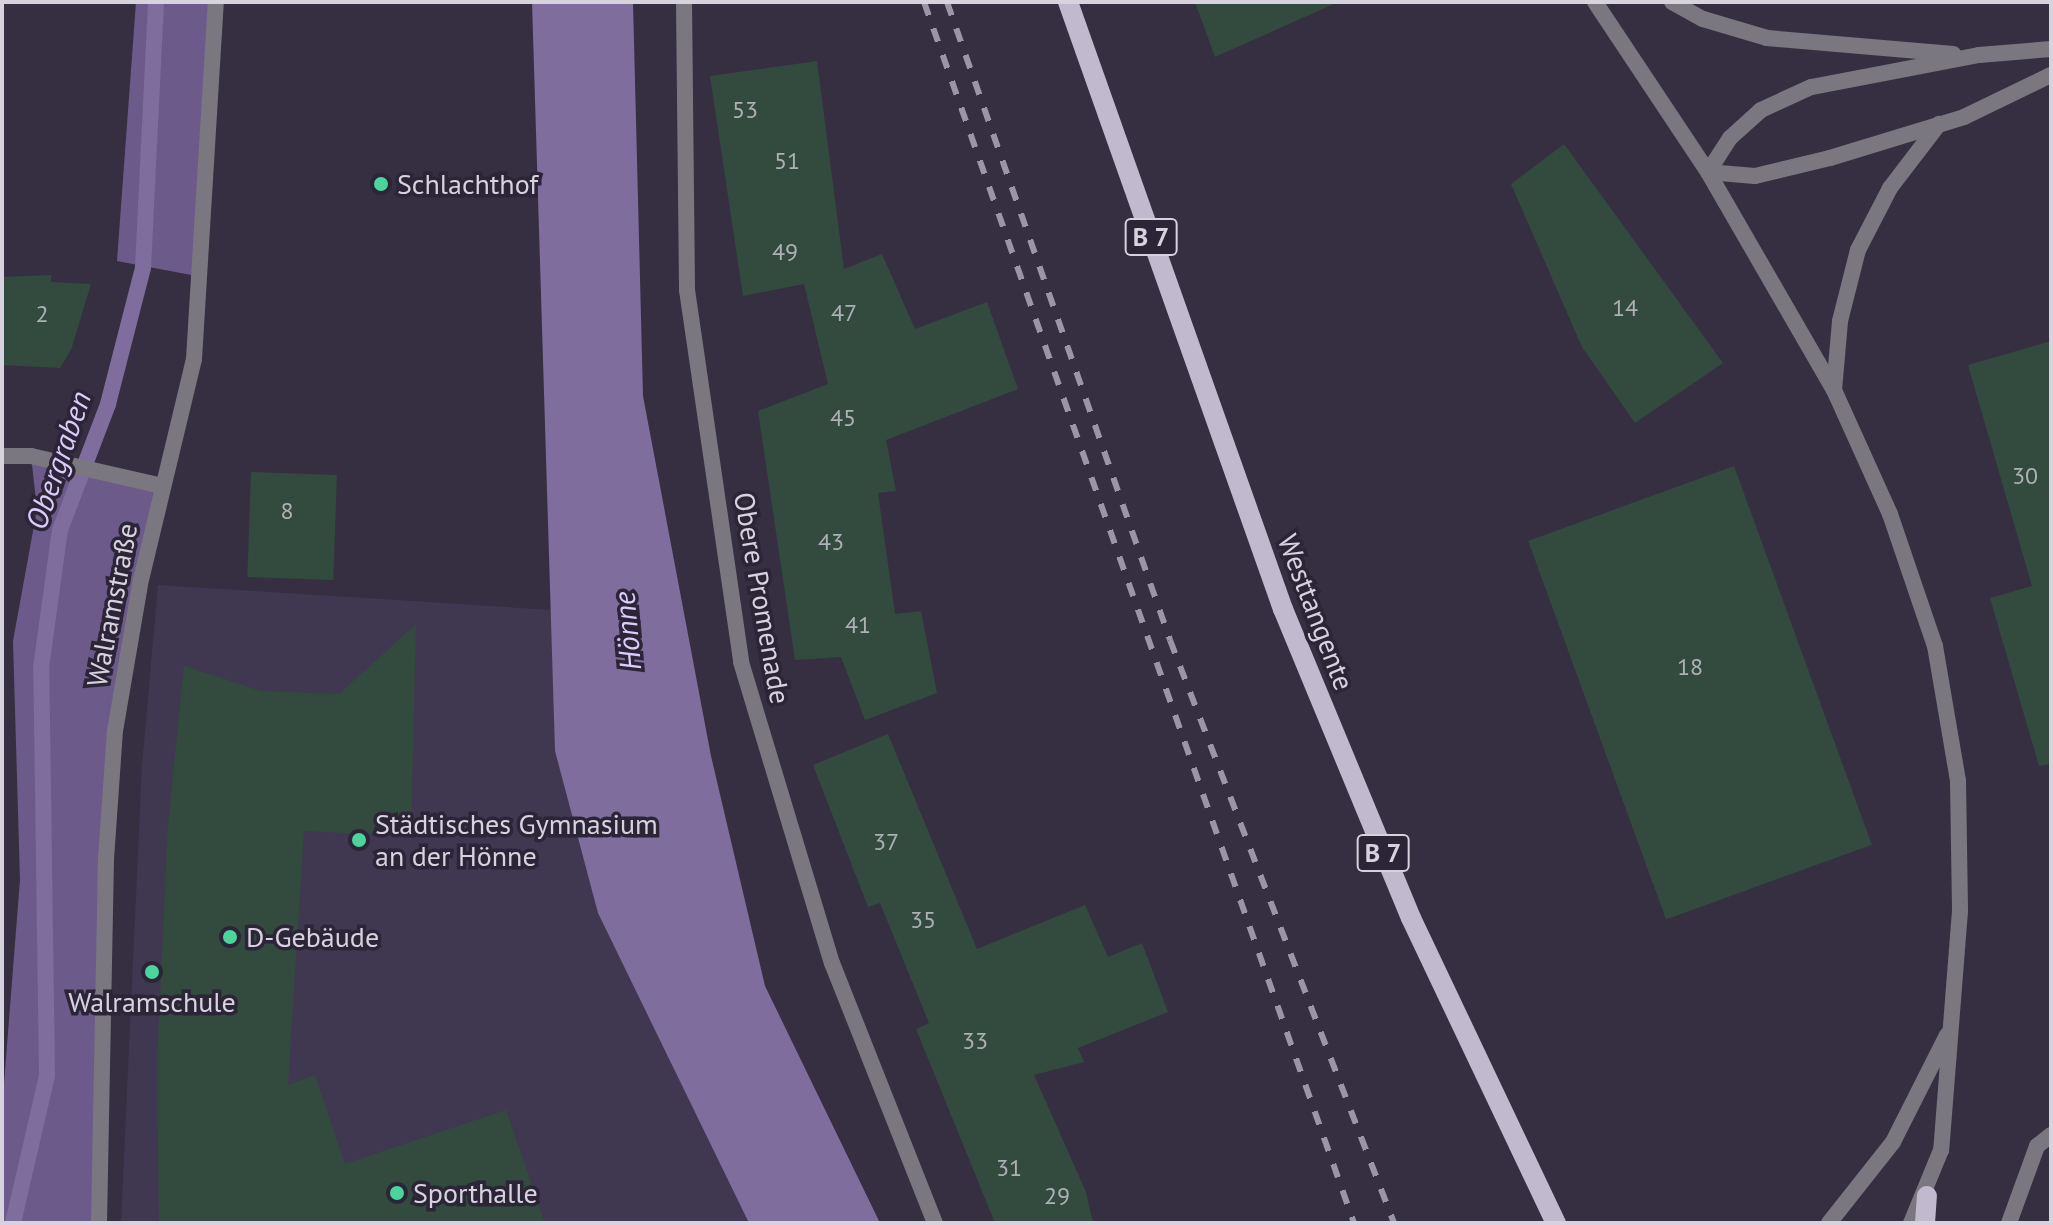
<!DOCTYPE html>
<meta charset="utf-8">
<style>
body{margin:0}
#map{position:relative;width:2053px;height:1225px;overflow:hidden;background:#362f42;font-family:"PT Sans",sans-serif}
div>[style]{position:absolute}
.built>*{inset:0;background:#403851}
.forest>*{inset:0;background:#6c5b8a}
.water>*{inset:0;background:#7e6d9d}
.stream>*{height:16px;margin:-8px;padding:0 8px;transform-origin:8px;border-radius:8px;background:#7e6d9d}
.building>*{inset:0;background:#334a3e;transform-origin:0 0}
.minor>*{height:16px;margin:-8px;padding:0 8px;transform-origin:8px;border-radius:8px;background:#7a7781}
.tertiary>*{height:16px;margin:-8px;padding:0 8px;transform-origin:8px;border-radius:8px;background:#7a7781}
.primary>*{height:20px;margin:-10px;padding:0 10px;transform-origin:10px;border-radius:10px;background:#c1bacf}
.rail>*{height:6px;margin-top:-3px;transform-origin:0;background:repeating-linear-gradient(90deg,#9b96a5 0 14px,transparent 0 28px)}
.dots>*{width:22px;height:22px;translate:-50% -50%;box-sizing:border-box;border:4px solid #2c2538;border-radius:50%}
span{translate:-50% -50%;white-space:nowrap;text-align:center;line-height:1.15;-webkit-text-stroke:7px #2c2538;paint-order:stroke}
.number-label{font-size:24px;color:#adb0b6}
.number-label span{-webkit-text-stroke-width:0}
.shield-label span{padding:2px 6px;background:#2c2538;border:2px solid;border-radius:6px;-webkit-text-stroke-width:0}
.shield-label{font-size:26px;color:#d6d2de;font-weight:700}
.poi-label{font-size:28px;color:#d6d2de}
.left{translate:0 -50%;text-align:left}
.street-label{font-size:28px;color:#d6d2de}
.water-label{font-size:30px;color:#dbccf9;font-style:italic}
.frame{position:absolute;inset:0;border:4px solid #d6d2de;pointer-events:none}
</style>
<div id="map">
<div class="built">
<div style="clip-path:polygon(158px 585px,553px 610px,555px 751px,750px 1223px,121px 1223px,142px 766px)"></div>
</div>
<div class="forest">
<div style="clip-path:polygon(136px 2px,213px 2px,202px 277px,117px 261px)"></div>
<div style="clip-path:polygon(31px 456px,162px 486px,128px 646px,106px 859px,99px 1223px,2px 1223px,2px 1109px,20px 880px,13px 641px,37px 509px)"></div>
</div>
<div class="water">
<div style="clip-path:polygon(532px 2px,633px 2px,643px 396px,711px 756px,765px 986px,880px 1223px,749px 1223px,598px 913px,555px 751px)"></div>
</div>
<div class="stream">
<div style="left:13px;top:1223px;width:151px;rotate:-77deg"></div>
<div style="left:47px;top:1076px;width:408px;rotate:-90.8deg"></div>
<div style="left:41px;top:668px;width:139px;rotate:-82.2deg"></div>
<div style="left:60px;top:530px;width:135px;rotate:-69.1deg"></div>
<div style="left:108px;top:404px;width:140px;rotate:-75.6deg"></div>
<div style="left:143px;top:268px;width:266px;rotate:-87.2deg"></div>
</div>
<div class="building">
<div style="clip-path:polygon(1195px 2px,1338px 2px,1215px 57px)"></div>
<div style="clip-path:polygon(817px 61px,844px 269px,882px 254px,915px 329px,987px 302px,1018px 389px,886px 440px,896px 491px,878px 493px,895px 614px,921px 611px,937px 693px,865px 720px,841px 657px,795px 660px,758px 411px,828px 384px,804px 284px,743px 296px,710px 76px)"></div>
<div style="clip-path:polygon(1564px 144px,1723px 363px,1635px 423px,1582px 347px,1511px 184px)"></div>
<div style="clip-path:polygon(51px 275px,51px 282px,91px 284px,71px 350px,60px 368px,2px 365px,2px 277px)"></div>
<div style="clip-path:polygon(2051px 341px,2051px 764px,2039px 766px,1990px 598px,2032px 586px,1968px 365px)"></div>
<div style="left:1734px;top:466px;width:403px;height:219px;rotate:70deg"></div>
<div style="left:251px;top:472px;width:86px;height:105px;rotate:2deg"></div>
<div style="clip-path:polygon(416px 624px,411px 836px,304px 831px,288px 1085px,315px 1075px,345px 1164px,506px 1110px,545px 1223px,159px 1223px,157px 1063px,168px 824px,184px 666px,261px 691px,339px 694px)"></div>
<div style="clip-path:polygon(888px 734px,977px 949px,1085px 905px,1108px 957px,1142px 943px,1168px 1012px,1078px 1048px,1084px 1062px,1034px 1075px,1086px 1192px,1093px 1223px,995px 1223px,916px 1029px,929px 1023px,880px 903px,868px 907px,813px 765px)"></div>
</div>
<div class="minor">
<div style="left:684px;top:2px;width:288px;rotate:89.4deg"></div>
<div style="left:687px;top:290px;width:376px;rotate:81.7deg"></div>
<div style="left:741px;top:662px;width:314px;rotate:73.2deg"></div>
<div style="left:832px;top:963px;width:280px;rotate:68.4deg"></div>
<div style="left:1672px;top:2px;width:35px;rotate:29deg"></div>
<div style="left:1703px;top:19px;width:67px;rotate:16.5deg"></div>
<div style="left:1767px;top:38px;width:187px;rotate:4.9deg"></div>
<div style="left:2051px;top:49px;width:72px;rotate:175.2deg"></div>
<div style="left:1979px;top:55px;width:171px;rotate:169.2deg"></div>
<div style="left:1811px;top:87px;width:55px;rotate:155.3deg"></div>
<div style="left:1761px;top:110px;width:42px;rotate:137.9deg"></div>
<div style="left:1730px;top:138px;width:40px;rotate:122.9deg"></div>
<div style="left:1708px;top:172px;width:47px;rotate:4.9deg"></div>
<div style="left:1755px;top:176px;width:77px;rotate:-13.5deg"></div>
<div style="left:1830px;top:158px;width:140px;rotate:-17deg"></div>
<div style="left:1964px;top:117px;width:97px;rotate:-25.8deg"></div>
<div style="left:1834px;top:390px;width:69px;rotate:-85deg"></div>
<div style="left:1840px;top:321px;width:73px;rotate:-75.8deg"></div>
<div style="left:1858px;top:250px;width:70px;rotate:-62.7deg"></div>
<div style="left:1890px;top:188px;width:81px;rotate:-52.6deg"></div>
<div style="left:2px;top:456px;width:29px"></div>
<div style="left:31px;top:456px;width:134px;rotate:12.9deg"></div>
<div style="left:99px;top:1223px;width:364px;rotate:-88.9deg"></div>
<div style="left:106px;top:859px;width:128px;rotate:-86deg"></div>
<div style="left:115px;top:731px;width:149px;rotate:-80.3deg"></div>
<div style="left:140px;top:584px;width:231px;rotate:-76.5deg"></div>
<div style="left:194px;top:359px;width:358px;rotate:-86.5deg"></div>
<div style="left:2009px;top:1223px;width:82px;rotate:-70deg"></div>
<div style="left:2037px;top:1146px;width:18px;rotate:-38deg"></div>
</div>
<div class="tertiary">
<div style="left:1595px;top:2px;width:204px;rotate:56.4deg"></div>
<div style="left:1708px;top:172px;width:252px;rotate:60deg"></div>
<div style="left:1834px;top:390px;width:136px;rotate:65.7deg"></div>
<div style="left:1890px;top:514px;width:139px;rotate:71.2deg"></div>
<div style="left:1935px;top:646px;width:137px;rotate:80.3deg"></div>
<div style="left:1958px;top:781px;width:130px;rotate:89.1deg"></div>
<div style="left:1960px;top:911px;width:240px;rotate:94.5deg"></div>
<div style="left:1941px;top:1150px;width:79px;rotate:112.3deg"></div>
<div style="left:1829px;top:1223px;width:103px;rotate:-51.7deg"></div>
<div style="left:1893px;top:1142px;width:120px;rotate:-63.2deg"></div>
</div>
<div class="primary">
<div style="left:1068px;top:2px;width:644px;rotate:70.5deg"></div>
<div style="left:1283px;top:609px;width:334px;rotate:67.5deg"></div>
<div style="left:1411px;top:918px;width:338px;rotate:64.6deg"></div>
<div style="left:1925px;top:1223px;width:27px;rotate:-86deg"></div>
</div>
<div class="rail">
<div style="left:924px;top:2px;width:1295px;rotate:70.6deg"></div>
<div style="left:947px;top:2px;width:676px;rotate:70.73deg"></div>
<div style="left:1170px;top:640px;width:625px;rotate:68.98deg"></div>
</div>
<div class="dots">
<div style="left:381px;top:184px;background:#4bd49b"></div>
<div style="left:359px;top:840px;background:#4bd49b"></div>
<div style="left:230px;top:937px;background:#4bd49b"></div>
<div style="left:152px;top:972px;background:#4bd49b"></div>
<div style="left:397px;top:1193px;background:#4bd49b"></div>
</div>
<div class="number-label">
<span style="left:745px;top:110px">53</span>
<span style="left:787px;top:161px">51</span>
<span style="left:785px;top:252px">49</span>
<span style="left:1625px;top:308px">14</span>
<span style="left:844px;top:313px">47</span>
<span style="left:42px;top:314px">2</span>
<span style="left:843px;top:418px">45</span>
<span style="left:2025px;top:476px">30</span>
<span style="left:287px;top:511px">8</span>
<span style="left:831px;top:542px">43</span>
<span style="left:858px;top:625px">41</span>
<span style="left:1690px;top:667px">18</span>
<span style="left:886px;top:842px">37</span>
<span style="left:923px;top:920px">35</span>
<span style="left:975px;top:1041px">33</span>
<span style="left:1009px;top:1168px">31</span>
<span style="left:1057px;top:1196px">29</span>
</div>
<div class="shield-label">
<span style="left:1151px;top:237px">B 7</span>
<span style="left:1383px;top:853px">B 7</span>
</div>
<div class="poi-label">
<span class="left" style="left:397px;top:184px">Schlachthof</span>
<span class="left" style="left:375px;top:840px">Städtisches Gymnasium<br>an der Hönne</span>
<span class="left" style="left:246px;top:937px">D-Gebäude</span>
<span style="left:152px;top:1002px">Walramschule</span>
<span class="left" style="left:413px;top:1193px">Sporthalle</span>
</div>
<div class="street-label">
<span style="left:762px;top:598px;rotate:80deg">Obere Promenade</span>
<span style="left:112px;top:605px;rotate:-79deg">Walramstraße</span>
<span style="left:1316px;top:612px;rotate:69deg">Westtangente</span>
</div>
<div class="water-label">
<span style="left:58px;top:460px;rotate:-71deg">Obergraben</span>
<span style="left:627px;top:631px;rotate:-95deg">Hönne</span>
</div>
<div class="frame"></div>
</div>
